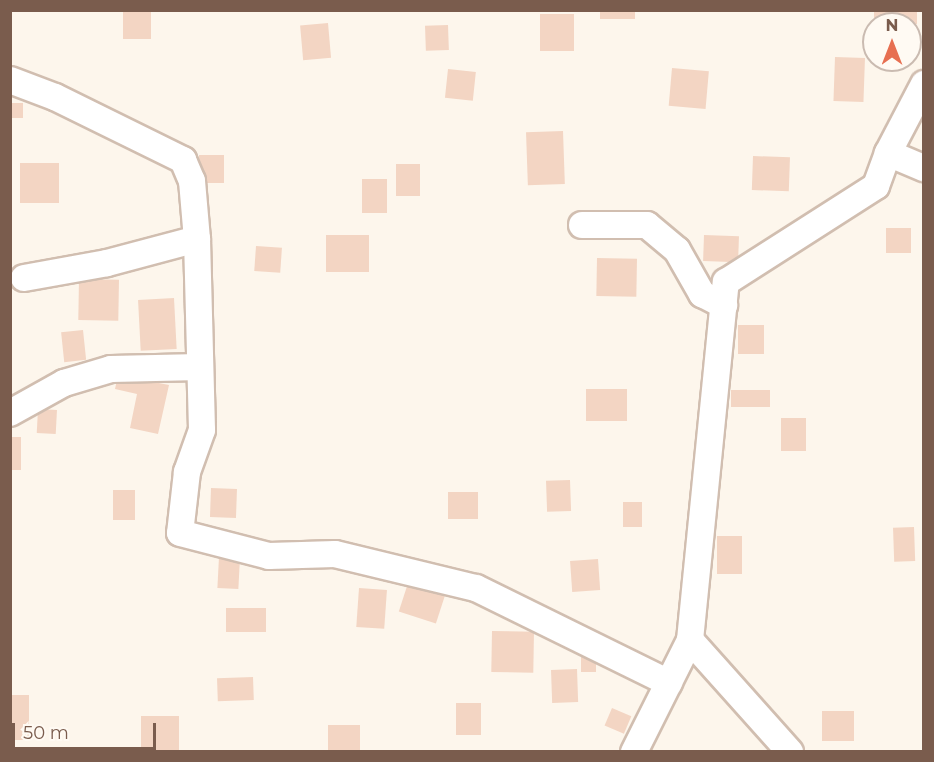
<!DOCTYPE html>
<style>
body{margin:0}
#map{position:relative;width:934px;height:762px;overflow:hidden;background:#fdf6ec;font-family:Montserrat,sans-serif}
div>[style]{position:absolute}
.building>*{inset:0;background:#f3d5c3;transform-origin:0 0}
.roads{filter:drop-shadow(2px 0 #d1beb0) drop-shadow(-2px 0 #d1beb0) drop-shadow(0 2px #d1beb0) drop-shadow(0 -2px #d1beb0)}
.minor>*{height:26px;margin:-13px;padding:0 13px;transform-origin:13px;border-radius:13px;background:#fff}
span{translate:-50% -50%;white-space:nowrap;text-align:center;line-height:1.15;-webkit-text-stroke:4.5px #fffaf3;paint-order:stroke}
.frame{position:absolute;inset:0;border:12px solid #7a5c4d;pointer-events:none}
.north{position:absolute;left:862px;top:12px;width:60px;height:60px;box-sizing:border-box;background:#fffaf3;border:2px solid #cabbb1;border-radius:50%;rotate:0deg;font-size:16px;font-weight:700;line-height:24px;text-align:center;color:#7a5c4d}
.north::after{content:'';display:block;margin:auto;width:21px;height:27px;background:#e76f51;clip-path:polygon(50% 0,100% 100%,50% 72%,0 100%)}
.scale{position:absolute;left:12px;top:723px;width:144px;height:27px;box-sizing:border-box;border:3px solid #7a5c4d;border-top:0;padding-left:8px;font-size:18px;line-height:21px;white-space:nowrap;color:#7a5c4d;-webkit-text-stroke:4px #fffaf3;paint-order:stroke}
</style>
<div id="map">
<div class="building">
<div style="left:123px;top:10px;width:28px;height:29px"></div>
<div style="left:600px;top:10px;width:35px;height:9px"></div>
<div style="left:874px;top:10px;width:43px;height:14px"></div>
<div style="left:540px;top:14px;width:34px;height:37px"></div>
<div style="left:328px;top:23px;width:35px;height:28px;rotate:85deg"></div>
<div style="left:448px;top:25px;width:25px;height:23px;rotate:88deg"></div>
<div style="left:835px;top:57px;width:30px;height:44px;rotate:2deg"></div>
<div style="left:672px;top:68px;width:37px;height:38px;rotate:5deg"></div>
<div style="left:448px;top:69px;width:28px;height:29px;rotate:6deg"></div>
<div style="left:10px;top:103px;width:13px;height:15px"></div>
<div style="left:563px;top:131px;width:53px;height:37px;rotate:88deg"></div>
<div style="left:199px;top:155px;width:25px;height:28px"></div>
<div style="left:753px;top:156px;width:37px;height:34px;rotate:2deg"></div>
<div style="left:20px;top:163px;width:39px;height:40px"></div>
<div style="left:396px;top:164px;width:24px;height:32px"></div>
<div style="left:362px;top:179px;width:25px;height:34px"></div>
<div style="left:886px;top:228px;width:25px;height:25px"></div>
<div style="left:326px;top:235px;width:43px;height:37px"></div>
<div style="left:704px;top:235px;width:35px;height:26px;rotate:2deg"></div>
<div style="left:256px;top:246px;width:26px;height:25px;rotate:4deg"></div>
<div style="left:597px;top:258px;width:40px;height:38px;rotate:1deg"></div>
<div style="left:79px;top:279px;width:40px;height:41px;rotate:1deg"></div>
<div style="left:174px;top:298px;width:51px;height:36px;rotate:87deg"></div>
<div style="left:738px;top:325px;width:26px;height:29px"></div>
<div style="left:83px;top:330px;width:30px;height:22px;rotate:84deg"></div>
<div style="clip-path:polygon(118px 375px,169px 385px,158px 434px,130px 428px,137px 394px,115px 389px)"></div>
<div style="left:586px;top:389px;width:41px;height:32px"></div>
<div style="left:731px;top:390px;width:39px;height:17px"></div>
<div style="left:38px;top:409px;width:19px;height:24px;rotate:3deg"></div>
<div style="left:781px;top:418px;width:25px;height:33px"></div>
<div style="left:10px;top:437px;width:11px;height:33px"></div>
<div style="left:570px;top:480px;width:31px;height:24px;rotate:88deg"></div>
<div style="left:211px;top:488px;width:26px;height:29px;rotate:2deg"></div>
<div style="left:113px;top:490px;width:22px;height:30px"></div>
<div style="left:448px;top:492px;width:30px;height:27px"></div>
<div style="left:623px;top:502px;width:19px;height:25px"></div>
<div style="left:914px;top:527px;width:34px;height:21px;rotate:88deg"></div>
<div style="left:717px;top:536px;width:25px;height:38px"></div>
<div style="left:219px;top:557px;width:21px;height:31px;rotate:3deg"></div>
<div style="left:598px;top:559px;width:31px;height:28px;rotate:86deg"></div>
<div style="left:409px;top:580px;width:39px;height:33px;rotate:18deg"></div>
<div style="left:359px;top:588px;width:28px;height:39px;rotate:4deg"></div>
<div style="left:226px;top:608px;width:40px;height:24px"></div>
<div style="left:492px;top:631px;width:42px;height:41px;rotate:1deg"></div>
<div style="left:596px;top:656px;width:16px;height:15px;rotate:90deg"></div>
<div style="left:577px;top:669px;width:33px;height:26px;rotate:88deg"></div>
<div style="left:253px;top:677px;width:23px;height:36px;rotate:88deg"></div>
<div style="left:10px;top:695px;width:19px;height:45px"></div>
<div style="left:456px;top:703px;width:25px;height:32px"></div>
<div style="left:612px;top:708px;width:21px;height:19px;rotate:23deg"></div>
<div style="left:822px;top:711px;width:32px;height:30px"></div>
<div style="left:141px;top:716px;width:38px;height:36px"></div>
<div style="left:328px;top:725px;width:32px;height:27px"></div>
</div>
<div class="roads">
<div class="minor">
<div style="left:10px;top:80px;width:48px;rotate:20.7deg"></div>
<div style="left:55px;top:97px;width:143px;rotate:26.2deg"></div>
<div style="left:183px;top:160px;width:23px;rotate:67deg"></div>
<div style="left:192px;top:181px;width:58px;rotate:85.1deg"></div>
<div style="left:197px;top:239px;width:191px;rotate:88.5deg"></div>
<div style="left:202px;top:430px;width:45px;rotate:109.7deg"></div>
<div style="left:187px;top:472px;width:61px;rotate:96.5deg"></div>
<div style="left:180px;top:533px;width:92px;rotate:14.5deg"></div>
<div style="left:269px;top:556px;width:66px;rotate:-1.7deg"></div>
<div style="left:335px;top:554px;width:145px;rotate:13.6deg"></div>
<div style="left:476px;top:588px;width:215px;rotate:26.2deg"></div>
<div style="left:888px;top:153px;width:39px;rotate:23deg"></div>
<div style="left:582px;top:225px;width:65px"></div>
<div style="left:647px;top:225px;width:39px;rotate:40deg"></div>
<div style="left:677px;top:250px;width:51px;rotate:60.4deg"></div>
<div style="left:702px;top:294px;width:25px;rotate:27deg"></div>
<div style="left:24px;top:278px;width:84px;rotate:-10.2deg"></div>
<div style="left:107px;top:263px;width:93px;rotate:-14.9deg"></div>
<div style="left:10px;top:413px;width:62px;rotate:-29.1deg"></div>
<div style="left:64px;top:383px;width:49px;rotate:-16.6deg"></div>
<div style="left:111px;top:369px;width:89px;rotate:-1.3deg"></div>
<div style="left:690px;top:640px;width:150px;rotate:48.2deg"></div>
<div style="left:634px;top:752px;width:125px;rotate:-63.4deg"></div>
<div style="left:690px;top:640px;width:360px;rotate:-84.3deg"></div>
<div style="left:726px;top:282px;width:178px;rotate:-32.6deg"></div>
<div style="left:876px;top:186px;width:35px;rotate:-70deg"></div>
<div style="left:888px;top:153px;width:78px;rotate:-62.4deg"></div>
</div>
</div>
<div class="frame"></div>
<div class="north">N</div>
<div class="scale">50 m</div>
</div>
